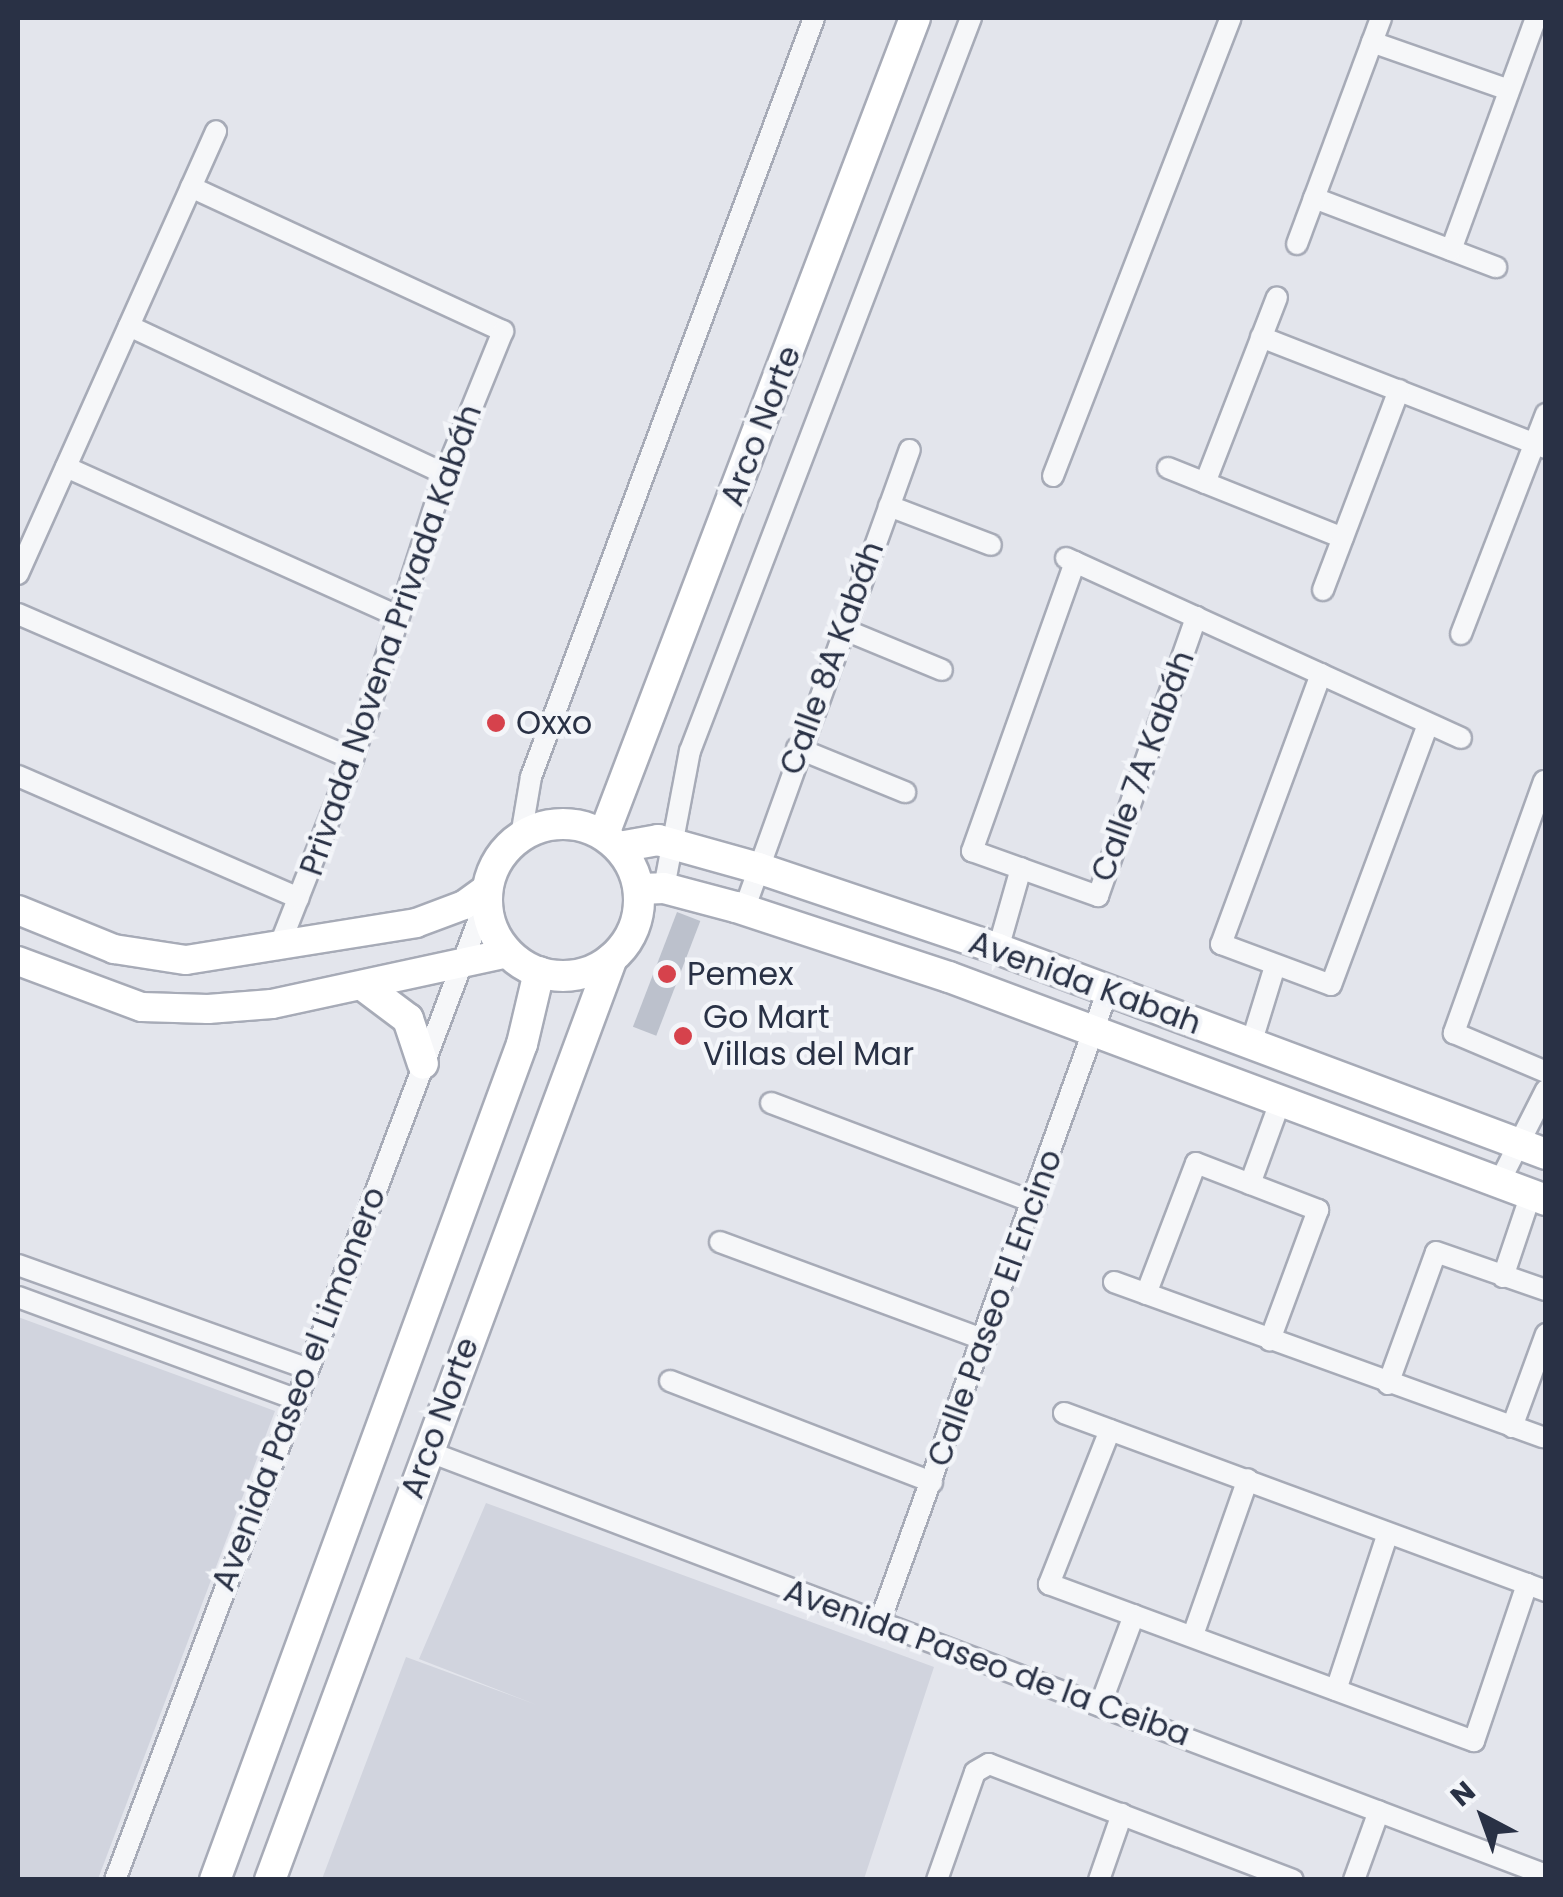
<!DOCTYPE html>
<meta charset="utf-8">
<style>
body{margin:0}
#map{position:relative;width:1563px;height:1897px;overflow:hidden;background:#e3e5ec;font-family:Poppins,sans-serif}
div>[style]{position:absolute}
.built>*{inset:0;background:#d1d4de}
.building>*{inset:0;background:#bcc1cc;transform-origin:0 0}
.roads{filter:drop-shadow(2px 0 #a7abb7) drop-shadow(-2px 0 #a7abb7) drop-shadow(0 2px #a7abb7) drop-shadow(0 -2px #a7abb7)}
.minor>*{height:20px;margin:-10px;padding:0 10px;transform-origin:10px;border-radius:10px;background:#f6f7f9}
.secondary>*{height:28px;margin:-14px;padding:0 14px;transform-origin:14px;border-radius:14px;background:#fff}
.primary>*{height:30px;margin:-15px;padding:0 15px;transform-origin:15px;border-radius:15px;background:#fff}
.primary>.ring{margin:-15px;padding:0;box-sizing:content-box;background:none;border:30px solid #fff;border-radius:50%}
.dots>*{width:28px;height:28px;translate:-50% -50%;box-sizing:border-box;border:5px solid #f3f5f9;border-radius:50%}
span{translate:-50% -50%;white-space:nowrap;text-align:center;line-height:1.15;-webkit-text-stroke:9px #f3f5f9;paint-order:stroke}
.street-label{font-size:32px;color:#293145}
.poi-label{font-size:32px;color:#293145}
.left{translate:0 -50%;text-align:left}
.frame{position:absolute;inset:0;border:20px solid #293145;pointer-events:none}
.north{position:absolute;left:1433px;top:1767px;width:100px;height:100px;-webkit-text-stroke:8px #f3f5f9;paint-order:stroke;rotate:319deg;font-size:28px;font-weight:700;line-height:40px;text-align:center;color:#293145}
.north::after{content:'';display:block;margin:auto;width:35px;height:45px;background:#293145;clip-path:polygon(50% 0,100% 100%,50% 72%,0 100%)}
</style>
<div id="map">
<div class="built">
<div style="clip-path:polygon(18px 1317px,275px 1411px,98px 1879px,18px 1879px)"></div>
<div style="clip-path:polygon(486px 1503px,934px 1667px,864px 1879px,322px 1879px,406px 1657px,537px 1705px,419px 1659px)"></div>
</div>
<div class="building">
<div style="left:677px;top:912px;width:25px;height:123px;rotate:21deg"></div>
</div>
<div class="roads">
<div class="minor">
<div style="left:1372px;top:42px;width:145px;rotate:19.3deg"></div>
<div style="left:191px;top:187px;width:344px;rotate:24.8deg"></div>
<div style="left:503px;top:331px;width:154px;rotate:112.1deg"></div>
<div style="left:445px;top:474px;width:299px;rotate:107.9deg"></div>
<div style="left:353px;top:759px;width:204px;rotate:111.5deg"></div>
<div style="left:1314px;top:198px;width:195px;rotate:20.8deg"></div>
<div style="left:1297px;top:244px;width:241px;rotate:-69.6deg"></div>
<div style="left:1451px;top:250px;width:247px;rotate:-69.9deg"></div>
<div style="left:129px;top:326px;width:349px;rotate:25.1deg"></div>
<div style="left:1261px;top:337px;width:306px;rotate:21.3deg"></div>
<div style="left:66px;top:467px;width:362px;rotate:24.2deg"></div>
<div style="left:1168px;top:468px;width:188px;rotate:21.8deg"></div>
<div style="left:1053px;top:476px;width:491px;rotate:-68.8deg"></div>
<div style="left:1205px;top:483px;width:199px;rotate:-68.8deg"></div>
<div style="left:889px;top:506px;width:109px;rotate:20.9deg"></div>
<div style="left:1066px;top:558px;width:434px;rotate:24.5deg"></div>
<div style="left:1075px;top:562px;width:307px;rotate:109.6deg"></div>
<div style="left:972px;top:851px;width:134px;rotate:19.7deg"></div>
<div style="left:1098px;top:896px;width:296px;rotate:-70.6deg"></div>
<div style="left:18px;top:574px;width:485px;rotate:-65.9deg"></div>
<div style="left:1323px;top:590px;width:214px;rotate:-69.2deg"></div>
<div style="left:18px;top:614px;width:365px;rotate:23.4deg"></div>
<div style="left:843px;top:629px;width:107px;rotate:22.5deg"></div>
<div style="left:1461px;top:634px;width:236px;rotate:-68.9deg"></div>
<div style="left:1321px;top:674px;width:288px;rotate:110.3deg"></div>
<div style="left:1221px;top:944px;width:117px;rotate:20.4deg"></div>
<div style="left:1331px;top:985px;width:278px;rotate:-69.6deg"></div>
<div style="left:797px;top:748px;width:117px;rotate:22.2deg"></div>
<div style="left:18px;top:776px;width:306px;rotate:23.5deg"></div>
<div style="left:1544px;top:781px;width:268px;rotate:109.7deg"></div>
<div style="left:1454px;top:1033px;width:100px;rotate:23deg"></div>
<div style="left:521px;top:836px;width:60px;rotate:-80.4deg"></div>
<div style="left:531px;top:777px;width:810px;rotate:-69.55deg"></div>
<div style="left:664px;top:888px;width:139px;rotate:-79.3deg"></div>
<div style="left:690px;top:751px;width:785px;rotate:-69.03deg"></div>
<div style="left:744px;top:910px;width:489px;rotate:-70.2deg"></div>
<div style="left:998px;top:949px;width:84px;rotate:-74.1deg"></div>
<div style="left:1251px;top:1044px;width:82px;rotate:-72.9deg"></div>
<div style="left:771px;top:1103px;width:283px;rotate:20.7deg"></div>
<div style="left:1500px;top:1181px;width:102px;rotate:-63.2deg"></div>
<div style="left:1250px;top:1184px;width:87px;rotate:-69.9deg"></div>
<div style="left:720px;top:1242px;width:283px;rotate:20.3deg"></div>
<div style="left:18px;top:1265px;width:306px;rotate:19.7deg"></div>
<div style="left:1503px;top:1277px;width:88px;rotate:-71.4deg"></div>
<div style="left:1114px;top:1282px;width:456px;rotate:19.9deg"></div>
<div style="left:1146px;top:1294px;width:140px;rotate:-69.1deg"></div>
<div style="left:1196px;top:1163px;width:131px;rotate:21.1deg"></div>
<div style="left:1318px;top:1210px;width:139px;rotate:110.3deg"></div>
<div style="left:18px;top:1297px;width:295px;rotate:20.2deg"></div>
<div style="left:670px;top:1381px;width:281px;rotate:21.1deg"></div>
<div style="left:1388px;top:1384px;width:140px;rotate:-70deg"></div>
<div style="left:1436px;top:1252px;width:116px;rotate:19.1deg"></div>
<div style="left:1064px;top:1413px;width:514px;rotate:20.27deg"></div>
<div style="left:1512px;top:1427px;width:99px;rotate:-69.9deg"></div>
<div style="left:1110px;top:1430px;width:166px;rotate:111.6deg"></div>
<div style="left:1049px;top:1584px;width:453px;rotate:20.3deg"></div>
<div style="left:1474px;top:1741px;width:166px;rotate:-71.3deg"></div>
<div style="left:427px;top:1451px;width:1197px;rotate:20.75deg"></div>
<div style="left:879px;top:1624px;width:674px;rotate:-70.14deg"></div>
<div style="left:1193px;top:1635px;width:165px;rotate:-70.6deg"></div>
<div style="left:1336px;top:1690px;width:165px;rotate:-71.7deg"></div>
<div style="left:1100px;top:1706px;width:97px;rotate:-69.5deg"></div>
<div style="left:115px;top:1880px;width:1048px;rotate:-69.26deg"></div>
<div style="left:937px;top:1880px;width:114px;rotate:-70.6deg"></div>
<div style="left:975px;top:1772px;width:16px;rotate:-30deg"></div>
<div style="left:989px;top:1764px;width:325px;rotate:20.9deg"></div>
<div style="left:1099px;top:1880px;width:70px;rotate:-70.8deg"></div>
<div style="left:1354px;top:1880px;width:73px;rotate:-70.1deg"></div>
</div>
<div class="secondary">
<div style="left:18px;top:910px;width:104px;rotate:22.1deg"></div>
<div style="left:114px;top:949px;width:73px;rotate:8.7deg"></div>
<div style="left:186px;top:960px;width:233px;rotate:-9.1deg"></div>
<div style="left:416px;top:923px;width:51px;rotate:-20.6deg"></div>
<div style="left:464px;top:905px;width:29px;rotate:-36deg"></div>
<div style="left:18px;top:961px;width:132px;rotate:20.4deg"></div>
<div style="left:142px;top:1007px;width:66px;rotate:1.7deg"></div>
<div style="left:208px;top:1009px;width:64px;rotate:-4.5deg"></div>
<div style="left:272px;top:1004px;width:240px;rotate:-12.2deg"></div>
</div>
<div class="primary">
<div class="ring" style="left:487px;top:824px;width:122px;height:122px"></div>
<div style="left:604px;top:834px;width:873px;rotate:-69.14deg"></div>
<div style="left:619px;top:847px;width:40px;rotate:-10deg"></div>
<div style="left:658px;top:840px;width:104px;rotate:15.6deg"></div>
<div style="left:758px;top:868px;width:253px;rotate:18.6deg"></div>
<div style="left:998px;top:949px;width:585px;rotate:20.51deg"></div>
<div style="left:639px;top:889px;width:25px;rotate:-2deg"></div>
<div style="left:664px;top:888px;width:74px;rotate:14.8deg"></div>
<div style="left:736px;top:907px;width:224px;rotate:18.2deg"></div>
<div style="left:949px;top:977px;width:637px;rotate:20.48deg"></div>
<div style="left:364px;top:986px;width:55px;rotate:36.9deg"></div>
<div style="left:408px;top:1019px;width:47px;rotate:71.6deg"></div>
<div style="left:215px;top:1880px;width:891px;rotate:-69.84deg"></div>
<div style="left:522px;top:1044px;width:74px;rotate:-76.7deg"></div>
<div style="left:270px;top:1880px;width:983px;rotate:-69.65deg"></div>
</div>
</div>
<div class="dots">
<div style="left:496px;top:723px;background:#d6424c"></div>
<div style="left:667px;top:974px;background:#d6424c"></div>
<div style="left:683px;top:1036px;background:#d6424c"></div>
</div>
<div class="street-label">
<span style="left:761px;top:426px;rotate:-69deg">Arco Norte</span>
<span style="left:391px;top:640px;rotate:-71deg">Privada Novena Privada Kabáh</span>
<span style="left:832px;top:658px;rotate:-70deg">Calle 8A Kabáh</span>
<span style="left:1143px;top:766px;rotate:-70deg">Calle 7A Kabáh</span>
<span style="left:1085px;top:983px;rotate:20deg">Avenida Kabah</span>
<span style="left:995px;top:1308px;rotate:-70deg">Calle Paseo El Encino</span>
<span style="left:299px;top:1389px;rotate:-69deg">Avenida Paseo el Limonero</span>
<span style="left:440px;top:1418px;rotate:-70deg">Arco Norte</span>
<span style="left:987px;top:1663px;rotate:20deg">Avenida Paseo de la Ceiba</span>
</div>
<div class="poi-label">
<span class="left" style="left:516px;top:723px">Oxxo</span>
<span class="left" style="left:687px;top:974px">Pemex</span>
<span class="left" style="left:703px;top:1036px">Go Mart<br>Villas del Mar</span>
</div>
<div class="frame"></div>
<div class="north">N</div>
</div>
